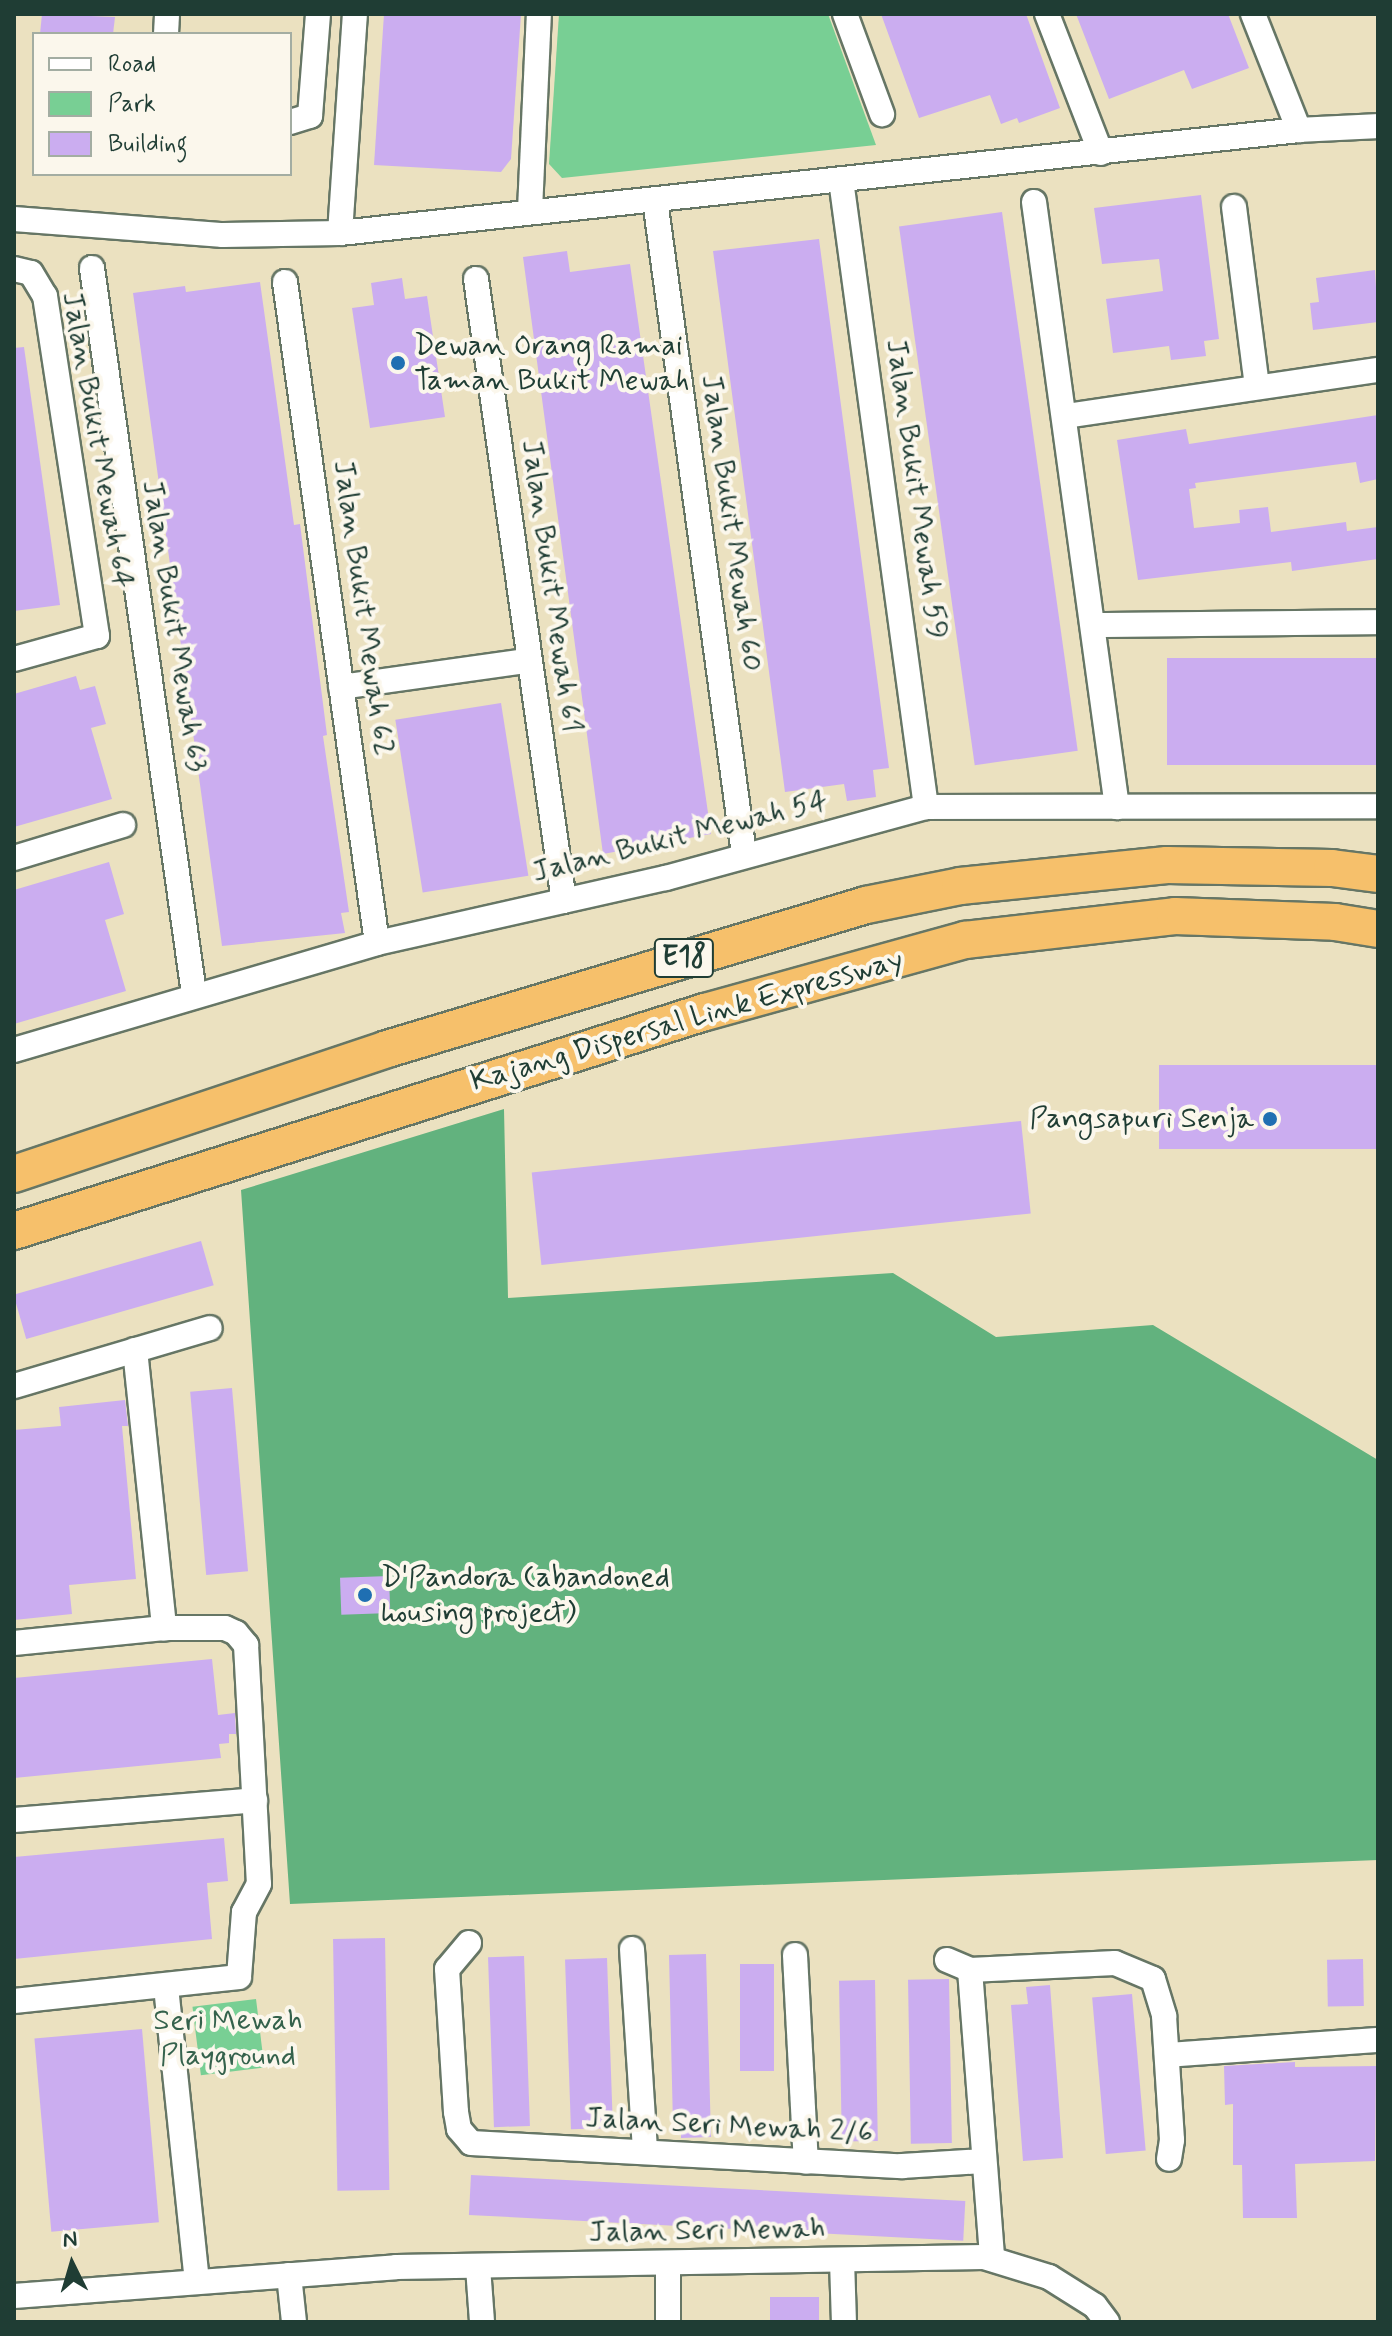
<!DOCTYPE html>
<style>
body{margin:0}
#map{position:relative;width:1392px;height:2336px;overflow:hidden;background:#ebe1c0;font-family:Mynerve,sans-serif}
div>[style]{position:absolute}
.green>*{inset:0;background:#78cf94;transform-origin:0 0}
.forest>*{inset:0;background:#62b27e}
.building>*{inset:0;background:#cbadf0;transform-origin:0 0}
.roads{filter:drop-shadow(2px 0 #667665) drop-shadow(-2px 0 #667665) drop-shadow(0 2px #667665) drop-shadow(0 -2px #667665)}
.minor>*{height:24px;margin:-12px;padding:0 12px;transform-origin:12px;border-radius:12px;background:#fff}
.highway>*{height:36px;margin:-18px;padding:0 18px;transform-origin:18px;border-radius:18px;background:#f6c06b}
.dots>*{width:22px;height:22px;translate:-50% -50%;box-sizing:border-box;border:4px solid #fbf7ec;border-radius:50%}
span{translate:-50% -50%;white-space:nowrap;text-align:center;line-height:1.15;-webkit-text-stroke:8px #fbf7ec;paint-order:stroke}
.shield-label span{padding:2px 6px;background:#fbf7ec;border:2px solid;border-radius:6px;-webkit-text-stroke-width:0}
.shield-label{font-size:28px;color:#1f3d34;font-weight:700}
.poi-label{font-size:30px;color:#1f3d34}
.left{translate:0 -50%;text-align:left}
.right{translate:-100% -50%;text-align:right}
.street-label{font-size:30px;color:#1f3d34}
.park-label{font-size:30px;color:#35624c}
.frame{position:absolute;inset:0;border:16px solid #1f3d34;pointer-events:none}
.legend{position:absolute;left:32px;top:32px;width:260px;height:144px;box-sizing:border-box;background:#fbf7ec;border:2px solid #a3ada2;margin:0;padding:10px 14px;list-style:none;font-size:24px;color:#1f3d34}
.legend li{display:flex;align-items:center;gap:16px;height:40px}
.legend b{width:40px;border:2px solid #a3ada2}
.north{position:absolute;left:32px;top:2224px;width:80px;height:80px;-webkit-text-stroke:6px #fbf7ec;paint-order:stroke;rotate:355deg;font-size:22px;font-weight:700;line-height:32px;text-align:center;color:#1f3d34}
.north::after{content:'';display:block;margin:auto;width:28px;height:36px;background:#1f3d34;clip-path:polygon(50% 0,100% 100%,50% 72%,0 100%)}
</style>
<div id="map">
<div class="green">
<div style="clip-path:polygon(559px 14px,828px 14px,876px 145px,562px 178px,549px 164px)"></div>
<div style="left:256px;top:1999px;width:69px;height:64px;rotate:83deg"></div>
</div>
<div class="forest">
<div style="clip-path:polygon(504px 1109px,508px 1298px,893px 1273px,996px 1337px,1153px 1325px,1378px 1460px,1378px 1860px,290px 1904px,241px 1190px)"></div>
</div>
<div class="building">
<div style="clip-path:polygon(42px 14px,115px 17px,113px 34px,40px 34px)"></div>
<div style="clip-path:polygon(384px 14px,521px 14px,511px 159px,501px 172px,374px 165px)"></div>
<div style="clip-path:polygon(881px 14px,1026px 14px,1060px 108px,1019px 123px,1017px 118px,1001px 124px,990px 95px,919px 118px)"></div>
<div style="clip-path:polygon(1076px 14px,1228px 14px,1249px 68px,1192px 89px,1184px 70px,1109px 99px)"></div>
<div style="clip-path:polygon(1201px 195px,1219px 339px,1204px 341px,1206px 356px,1171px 360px,1169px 346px,1113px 353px,1106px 299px,1163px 291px,1159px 259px,1102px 264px,1094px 208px)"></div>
<div style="left:1002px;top:212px;width:544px;height:104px;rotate:82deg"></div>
<div style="clip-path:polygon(819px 239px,889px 768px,873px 770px,876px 797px,847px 801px,844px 784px,785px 792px,713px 251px)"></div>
<div style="clip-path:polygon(567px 251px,570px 272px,630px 264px,711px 834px,603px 854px,523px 257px)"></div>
<div style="clip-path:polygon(1375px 270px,1378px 322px,1313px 330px,1310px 303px,1319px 302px,1316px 278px)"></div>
<div style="clip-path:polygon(402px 278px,405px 299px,427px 296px,445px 417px,370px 428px,352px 308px,374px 305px,371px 283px)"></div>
<div style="clip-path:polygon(260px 282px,294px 525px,300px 524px,327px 735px,323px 736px,349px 912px,341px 913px,345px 933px,222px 946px,133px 293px,185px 286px,186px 292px)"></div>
<div style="clip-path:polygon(24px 347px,60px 605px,14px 611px,14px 348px)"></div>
<div style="clip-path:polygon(1378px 415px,1378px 479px,1360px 483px,1356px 462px,1195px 483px,1196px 488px,1189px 489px,1194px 528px,1240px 523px,1239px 510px,1268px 507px,1271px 532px,1346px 522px,1347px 531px,1378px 527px,1378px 559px,1292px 571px,1291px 562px,1138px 580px,1117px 440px,1186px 429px,1189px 444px)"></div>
<div style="left:1378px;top:658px;width:107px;height:211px;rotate:90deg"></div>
<div style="clip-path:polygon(76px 676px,80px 690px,95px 686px,106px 724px,91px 728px,112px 799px,14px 827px,14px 694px)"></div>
<div style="left:501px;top:703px;width:175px;height:107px;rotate:81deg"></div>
<div style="clip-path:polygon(109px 862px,124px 914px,105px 920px,126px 991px,14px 1024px,14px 890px)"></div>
<div style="left:1378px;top:1065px;width:84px;height:219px;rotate:90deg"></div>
<div style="left:1021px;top:1121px;width:93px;height:492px;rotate:84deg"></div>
<div style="left:201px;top:1241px;width:46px;height:195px;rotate:74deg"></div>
<div style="left:232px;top:1388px;width:184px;height:42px;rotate:85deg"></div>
<div style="clip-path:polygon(125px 1400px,128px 1426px,122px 1426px,136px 1579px,69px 1585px,72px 1614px,14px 1620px,14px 1430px,61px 1426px,59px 1407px)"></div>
<div style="left:389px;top:1576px;width:37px;height:49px;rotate:88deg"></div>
<div style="clip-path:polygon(212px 1659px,218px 1715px,235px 1713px,236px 1734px,229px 1734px,229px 1743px,219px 1744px,221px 1758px,14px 1778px,14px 1678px)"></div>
<div style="clip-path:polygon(224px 1838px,228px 1881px,207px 1883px,212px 1939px,14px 1959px,14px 1857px)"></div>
<div style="left:385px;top:1938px;width:252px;height:52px;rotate:89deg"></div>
<div style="clip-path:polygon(706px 1954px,711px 2137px,681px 2138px,681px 2125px,673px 2125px,669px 1955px)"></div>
<div style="left:524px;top:1956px;width:170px;height:36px;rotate:88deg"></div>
<div style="left:607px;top:1958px;width:170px;height:42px;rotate:88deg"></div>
<div style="left:1363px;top:1959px;width:47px;height:36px;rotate:89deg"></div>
<div style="left:740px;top:1964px;width:34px;height:107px"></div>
<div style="left:949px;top:1979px;width:164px;height:41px;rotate:89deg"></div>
<div style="left:875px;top:1980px;width:161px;height:36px;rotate:89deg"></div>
<div style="clip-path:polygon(1050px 1985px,1063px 2158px,1023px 2161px,1011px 2005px,1028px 2004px,1026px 1987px)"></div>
<div style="left:1132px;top:1994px;width:157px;height:40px;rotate:85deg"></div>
<div style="left:142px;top:2029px;width:194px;height:108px;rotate:85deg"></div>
<div style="clip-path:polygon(1295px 2062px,1295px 2067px,1376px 2066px,1375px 2161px,1295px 2164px,1297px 2218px,1243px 2218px,1242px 2165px,1233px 2165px,1233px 2104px,1225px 2105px,1224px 2066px)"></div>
<div style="left:471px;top:2175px;width:495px;height:40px;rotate:3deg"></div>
<div style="left:770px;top:2297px;width:49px;height:25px"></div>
</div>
<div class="roads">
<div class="minor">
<div style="left:845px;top:14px;width:107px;rotate:69.7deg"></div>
<div style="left:1047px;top:14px;width:149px;rotate:68.8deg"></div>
<div style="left:1253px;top:14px;width:125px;rotate:68.4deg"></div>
<div style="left:166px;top:34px;width:20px;rotate:-87deg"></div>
<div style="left:290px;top:122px;width:21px;rotate:-17deg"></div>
<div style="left:310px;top:116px;width:102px;rotate:-85.5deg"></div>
<div style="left:841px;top:180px;width:633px;rotate:82.28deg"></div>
<div style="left:655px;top:200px;width:660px;rotate:82.25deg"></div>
<div style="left:1034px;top:202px;width:611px;rotate:82.19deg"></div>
<div style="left:1234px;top:207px;width:180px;rotate:82.7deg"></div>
<div style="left:530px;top:210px;width:196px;rotate:-87.4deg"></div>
<div style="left:14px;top:219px;width:210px;rotate:4.4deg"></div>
<div style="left:223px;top:235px;width:117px;rotate:-1deg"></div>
<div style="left:340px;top:233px;width:965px;rotate:-6.13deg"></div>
<div style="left:1299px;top:130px;width:79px;rotate:-2.9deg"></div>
<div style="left:340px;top:233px;width:220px;rotate:-86.1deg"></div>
<div style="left:92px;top:268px;width:733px;rotate:82deg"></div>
<div style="left:14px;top:269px;width:17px;rotate:13deg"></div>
<div style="left:31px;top:273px;width:27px;rotate:59deg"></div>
<div style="left:45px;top:296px;width:344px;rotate:81.3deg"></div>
<div style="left:97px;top:636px;width:86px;rotate:164.5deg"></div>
<div style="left:476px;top:279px;width:628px;rotate:81.95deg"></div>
<div style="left:285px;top:282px;width:667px;rotate:82.08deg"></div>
<div style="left:1066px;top:416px;width:315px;rotate:-8.4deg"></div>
<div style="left:1093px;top:625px;width:285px;rotate:-0.6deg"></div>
<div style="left:341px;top:687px;width:188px;rotate:-8deg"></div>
<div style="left:14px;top:858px;width:114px;rotate:-16.8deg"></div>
<div style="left:14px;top:1050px;width:378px;rotate:-16.4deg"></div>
<div style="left:377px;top:943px;width:296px;rotate:-12.7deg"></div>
<div style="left:666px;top:878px;width:270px;rotate:-15.3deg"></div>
<div style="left:926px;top:807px;width:452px;rotate:-0.1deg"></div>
<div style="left:135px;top:1350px;width:280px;rotate:84deg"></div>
<div style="left:14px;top:1386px;width:204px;rotate:-16.5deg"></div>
<div style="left:14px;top:1643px;width:151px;rotate:-5.7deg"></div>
<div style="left:164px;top:1628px;width:61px"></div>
<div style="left:225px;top:1628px;width:12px;rotate:24deg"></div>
<div style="left:236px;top:1633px;width:16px;rotate:50deg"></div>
<div style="left:246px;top:1645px;width:239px;rotate:86.9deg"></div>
<div style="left:259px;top:1884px;width:32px;rotate:118deg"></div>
<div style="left:244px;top:1912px;width:65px;rotate:94.4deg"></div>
<div style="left:239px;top:1977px;width:226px;rotate:173.9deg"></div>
<div style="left:14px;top:1820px;width:242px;rotate:-4.7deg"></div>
<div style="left:469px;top:1943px;width:34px;rotate:130deg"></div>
<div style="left:447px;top:1969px;width:143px;rotate:86.4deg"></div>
<div style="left:456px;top:2112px;width:17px;rotate:80deg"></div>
<div style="left:459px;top:2129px;width:18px;rotate:49deg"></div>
<div style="left:471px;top:2143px;width:432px;rotate:3.1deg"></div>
<div style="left:902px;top:2166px;width:82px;rotate:-3.5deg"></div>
<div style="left:632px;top:1949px;width:202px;rotate:86.3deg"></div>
<div style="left:795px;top:1955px;width:207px;rotate:87deg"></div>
<div style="left:947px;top:1960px;width:25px;rotate:23deg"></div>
<div style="left:970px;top:1970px;width:290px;rotate:85.6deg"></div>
<div style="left:970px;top:1970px;width:145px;rotate:-2.8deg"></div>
<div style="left:1115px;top:1963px;width:41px;rotate:22.8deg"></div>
<div style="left:1153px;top:1979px;width:39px;rotate:73deg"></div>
<div style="left:1164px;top:2016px;width:124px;rotate:86.3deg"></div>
<div style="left:1172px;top:2140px;width:19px;rotate:99deg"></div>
<div style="left:166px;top:1987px;width:295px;rotate:84deg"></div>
<div style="left:1167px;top:2055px;width:212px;rotate:-4.1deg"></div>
<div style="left:842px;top:2260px;width:62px;rotate:88.2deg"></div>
<div style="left:668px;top:2263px;width:59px;rotate:90deg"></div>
<div style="left:478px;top:2267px;width:55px;rotate:85.8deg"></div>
<div style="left:289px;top:2275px;width:47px;rotate:83.9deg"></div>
<div style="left:14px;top:2296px;width:383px;rotate:-4.3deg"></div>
<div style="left:396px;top:2267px;width:588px;rotate:-0.97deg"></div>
<div style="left:984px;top:2257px;width:68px;rotate:17.1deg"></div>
<div style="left:1049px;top:2277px;width:54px;rotate:32.2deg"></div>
<div style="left:1095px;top:2306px;width:20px;rotate:53deg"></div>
</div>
<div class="highway">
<div style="left:14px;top:1174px;width:393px;rotate:-18.5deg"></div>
<div style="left:387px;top:1049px;width:500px;rotate:-16.73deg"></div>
<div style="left:866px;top:905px;width:96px;rotate:-11.4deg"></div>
<div style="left:960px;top:886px;width:208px;rotate:-5.8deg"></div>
<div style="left:1167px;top:865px;width:165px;rotate:1deg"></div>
<div style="left:1332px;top:868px;width:46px;rotate:7.4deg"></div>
<div style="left:14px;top:1231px;width:725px;rotate:-17.59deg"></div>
<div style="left:705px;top:1012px;width:270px;rotate:-15.5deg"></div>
<div style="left:965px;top:940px;width:211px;rotate:-6.5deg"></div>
<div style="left:1175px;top:916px;width:160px;rotate:2.1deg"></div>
<div style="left:1335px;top:922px;width:44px;rotate:9.2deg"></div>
</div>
</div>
<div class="dots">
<div style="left:398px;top:363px;background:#1f6fb2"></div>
<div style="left:1270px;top:1119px;background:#1f6fb2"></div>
<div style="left:365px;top:1595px;background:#1f6fb2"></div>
</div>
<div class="shield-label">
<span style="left:684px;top:958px">E18</span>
</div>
<div class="poi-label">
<span class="left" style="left:414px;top:363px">Dewan Orang Ramai<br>Taman Bukit Mewah</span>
<span class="right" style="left:1254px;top:1119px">Pangsapuri Senja</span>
<span class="left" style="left:381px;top:1595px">D'Pandora (abandoned<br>housing project)</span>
</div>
<div class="street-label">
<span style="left:97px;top:440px;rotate:80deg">Jalan Bukit Mewah 64</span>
<span style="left:916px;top:489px;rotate:82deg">Jalan Bukit Mewah 59</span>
<span style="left:731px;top:523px;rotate:82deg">Jalan Bukit Mewah 60</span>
<span style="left:551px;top:586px;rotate:82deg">Jalan Bukit Mewah 61</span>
<span style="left:363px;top:608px;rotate:82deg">Jalan Bukit Mewah 62</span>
<span style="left:174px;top:626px;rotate:81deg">Jalan Bukit Mewah 63</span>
<span style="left:680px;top:837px;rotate:-14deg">Jalan Bukit Mewah 54</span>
<span style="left:687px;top:1021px;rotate:-16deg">Kajang Dispersal Link Expressway</span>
<span style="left:729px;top:2126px;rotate:3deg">Jalan Seri Mewah 2/6</span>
<span style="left:707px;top:2231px;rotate:-1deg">Jalan Seri Mewah</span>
</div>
<div class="park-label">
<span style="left:228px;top:2038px">Seri Mewah<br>Playground</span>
</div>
<div class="frame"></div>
<ul class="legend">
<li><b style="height:10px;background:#fff"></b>Road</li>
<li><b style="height:22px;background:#78cf94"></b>Park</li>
<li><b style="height:22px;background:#cbadf0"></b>Building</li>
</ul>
<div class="north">N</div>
</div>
